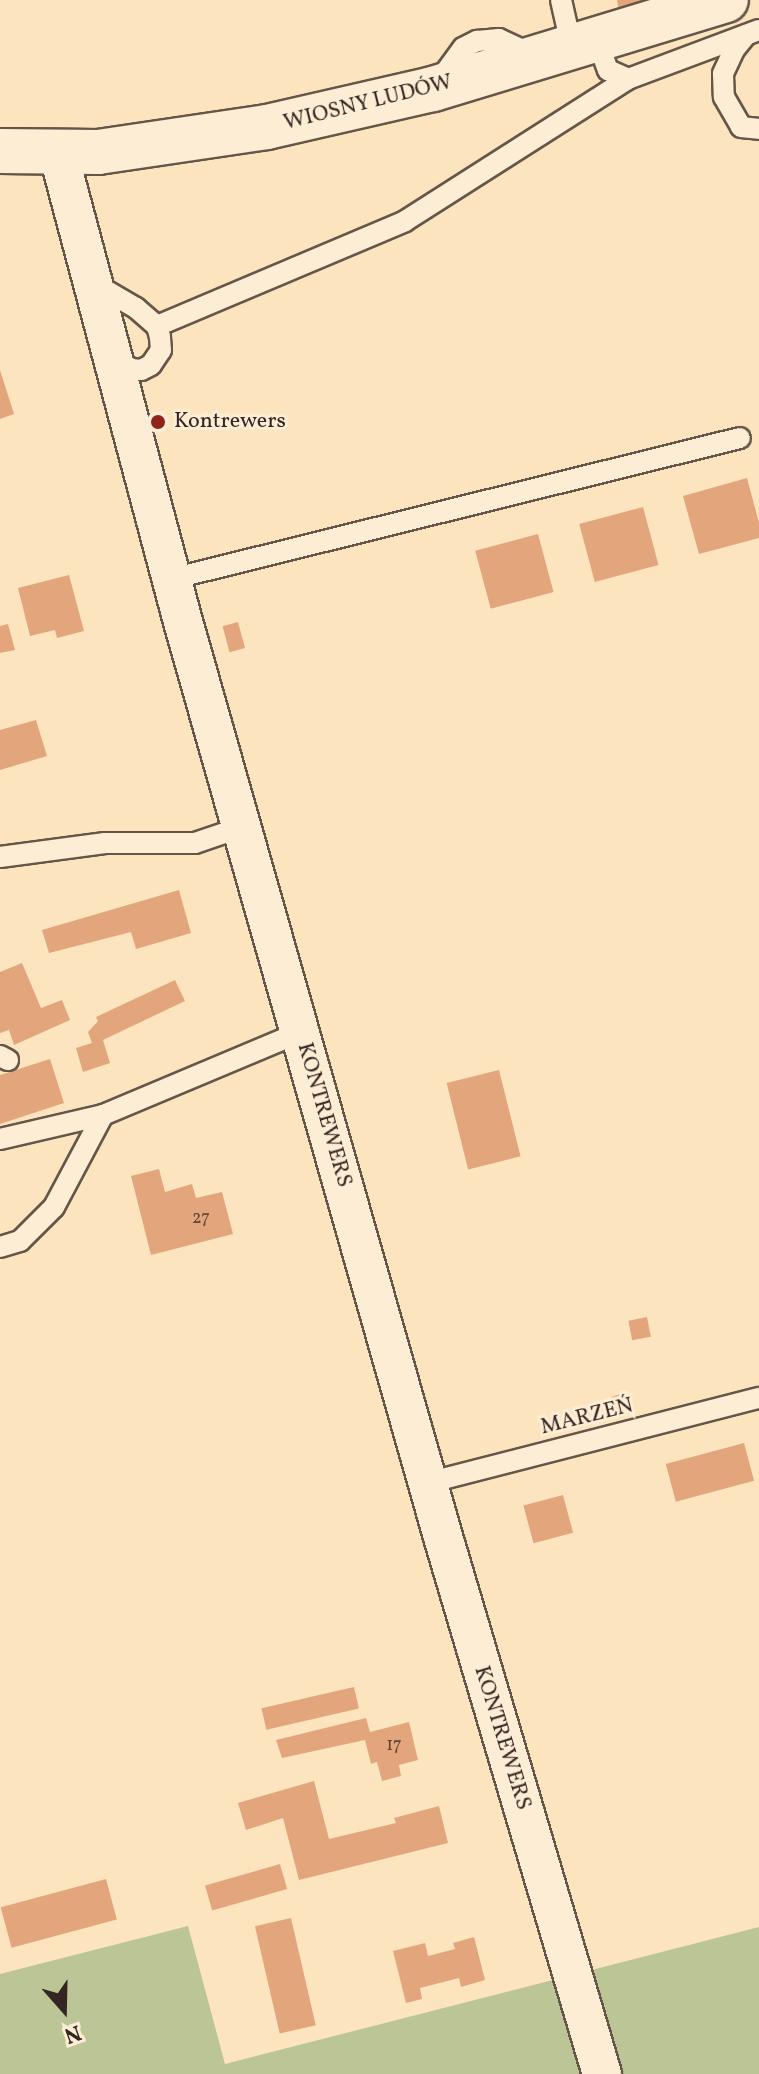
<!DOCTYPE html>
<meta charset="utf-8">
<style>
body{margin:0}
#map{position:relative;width:759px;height:2074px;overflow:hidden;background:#fce4be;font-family:Vollkorn,serif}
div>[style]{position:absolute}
.green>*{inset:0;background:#bbc595}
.building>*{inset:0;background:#e3a67c;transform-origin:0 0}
.roads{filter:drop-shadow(2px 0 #665649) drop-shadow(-2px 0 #665649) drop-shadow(0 2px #665649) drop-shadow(0 -2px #665649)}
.lane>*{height:20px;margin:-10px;padding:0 10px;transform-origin:10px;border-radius:10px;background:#fdedd5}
.street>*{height:38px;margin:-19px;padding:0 19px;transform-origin:19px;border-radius:19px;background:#fdedd5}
.secondary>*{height:44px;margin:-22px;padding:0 22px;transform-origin:22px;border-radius:22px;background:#fdedd5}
.dots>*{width:22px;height:22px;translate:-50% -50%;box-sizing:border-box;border:4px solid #fdedd5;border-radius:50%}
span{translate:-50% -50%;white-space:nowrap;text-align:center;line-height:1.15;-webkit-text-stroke:6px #fdedd5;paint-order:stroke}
.number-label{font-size:18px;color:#604638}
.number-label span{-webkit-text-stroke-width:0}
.street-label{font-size:22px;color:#342622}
.poi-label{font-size:22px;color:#342622}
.left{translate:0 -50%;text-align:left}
.north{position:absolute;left:24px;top:1970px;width:80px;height:80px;-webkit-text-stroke:6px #fdedd5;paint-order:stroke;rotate:160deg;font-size:22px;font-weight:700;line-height:32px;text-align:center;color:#342622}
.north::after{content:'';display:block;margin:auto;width:28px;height:36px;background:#342622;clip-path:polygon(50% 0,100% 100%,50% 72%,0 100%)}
</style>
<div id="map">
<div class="green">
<div style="clip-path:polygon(188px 1926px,225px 2064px,759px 1927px,759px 2074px,0 2074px,0 1974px)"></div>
</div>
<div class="building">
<div style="clip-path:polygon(617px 0,660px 0,619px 11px)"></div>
<div style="clip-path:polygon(0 370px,14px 414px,0 419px)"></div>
<div style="clip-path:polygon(747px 478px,759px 523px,759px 538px,699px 554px,683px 496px)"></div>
<div style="left:643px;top:507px;width:60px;height:66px;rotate:75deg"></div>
<div style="left:538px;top:534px;width:60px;height:65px;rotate:75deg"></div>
<div style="clip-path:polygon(69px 575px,84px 631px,57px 638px,55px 630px,30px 636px,18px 588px)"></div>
<div style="left:238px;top:622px;width:27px;height:16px;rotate:75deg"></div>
<div style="clip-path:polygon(8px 624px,15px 650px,0 653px,0 626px)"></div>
<div style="clip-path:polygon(36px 720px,47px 756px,0 770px,0 730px)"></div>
<div style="clip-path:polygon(179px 890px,191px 933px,136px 949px,131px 932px,49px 953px,42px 930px)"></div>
<div style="clip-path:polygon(22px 963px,41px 1008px,62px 1000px,70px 1020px,14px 1045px,9px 1030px,0 1033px,0 972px)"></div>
<div style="clip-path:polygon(175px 980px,185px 1001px,103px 1040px,110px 1063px,83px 1072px,76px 1048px,92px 1043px,88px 1032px,98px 1021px,96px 1017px)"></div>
<div style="clip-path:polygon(50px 1059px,64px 1103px,0 1124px,0 1075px)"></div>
<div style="left:499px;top:1070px;width:89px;height:54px;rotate:76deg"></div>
<div style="clip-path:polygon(159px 1169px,165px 1192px,192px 1184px,196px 1198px,222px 1192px,233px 1234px,151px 1255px,131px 1176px)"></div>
<div style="left:647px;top:1317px;width:20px;height:19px;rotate:79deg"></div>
<div style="left:625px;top:1393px;width:15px;height:14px;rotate:74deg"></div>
<div style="left:744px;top:1443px;width:39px;height:81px;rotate:75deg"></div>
<div style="left:563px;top:1495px;width:39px;height:41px;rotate:75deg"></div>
<div style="left:354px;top:1687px;width:22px;height:95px;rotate:77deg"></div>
<div style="clip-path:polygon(366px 1718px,370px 1732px,409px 1722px,418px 1760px,399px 1765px,401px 1776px,382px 1781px,377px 1762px,371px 1764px,365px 1740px,282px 1758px,276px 1740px)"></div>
<div style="clip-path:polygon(314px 1781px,329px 1839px,396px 1823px,394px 1818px,439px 1806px,448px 1843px,299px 1880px,283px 1818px,246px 1830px,238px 1803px)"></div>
<div style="left:280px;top:1864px;width:26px;height:78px;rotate:74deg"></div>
<div style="left:106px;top:1879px;width:42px;height:109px;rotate:75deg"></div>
<div style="left:291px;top:1918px;width:110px;height:37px;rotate:77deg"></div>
<div style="clip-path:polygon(474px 1937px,485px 1980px,461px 1987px,459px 1978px,420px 1988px,422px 1999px,406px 2003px,393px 1951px,425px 1943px,428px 1956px,455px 1949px,453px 1943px)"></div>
</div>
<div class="roads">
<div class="lane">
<div style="left:561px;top:0;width:50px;rotate:77.3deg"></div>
<div style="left:746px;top:35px;width:19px;rotate:129deg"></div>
<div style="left:734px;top:50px;width:26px;rotate:115deg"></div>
<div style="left:723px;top:74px;width:23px;rotate:88deg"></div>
<div style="left:724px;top:97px;width:34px;rotate:60deg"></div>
<div style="left:741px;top:127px;width:18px;rotate:6deg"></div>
<div style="left:597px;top:40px;width:32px;rotate:70deg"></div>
<div style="left:608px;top:70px;width:22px;rotate:24deg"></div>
<div style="left:628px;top:79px;width:140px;rotate:-20.5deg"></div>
<div style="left:439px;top:81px;width:41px;rotate:-54deg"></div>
<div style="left:463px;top:48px;width:16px;rotate:-27deg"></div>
<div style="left:477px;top:41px;width:22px;rotate:-5deg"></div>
<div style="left:499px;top:39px;width:38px;rotate:25deg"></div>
<div style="left:93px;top:283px;width:50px;rotate:30.2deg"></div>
<div style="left:136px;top:308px;width:28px;rotate:41deg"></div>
<div style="left:157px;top:326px;width:11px;rotate:75deg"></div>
<div style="left:160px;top:337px;width:13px;rotate:86deg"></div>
<div style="left:161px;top:350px;width:18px;rotate:124deg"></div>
<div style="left:151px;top:365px;width:11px;rotate:153deg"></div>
<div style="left:141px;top:370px;width:10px;rotate:-174deg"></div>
<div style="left:131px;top:369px;width:24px;rotate:-144deg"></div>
<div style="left:157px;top:326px;width:269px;rotate:-22.9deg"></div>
<div style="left:405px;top:221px;width:264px;rotate:-32.5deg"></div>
<div style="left:171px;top:579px;width:586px;rotate:-13.92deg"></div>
<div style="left:0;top:857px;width:106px;rotate:-7.6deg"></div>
<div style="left:105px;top:843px;width:90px"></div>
<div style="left:195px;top:843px;width:50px;rotate:-18.8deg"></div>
<div style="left:0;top:1056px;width:9px;rotate:27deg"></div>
<div style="left:0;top:1139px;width:106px;rotate:-13.1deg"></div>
<div style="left:0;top:1247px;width:21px;rotate:-17deg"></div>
<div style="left:20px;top:1241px;width:48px;rotate:-45deg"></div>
<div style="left:54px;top:1207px;width:104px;rotate:-62deg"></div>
<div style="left:103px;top:1115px;width:214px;rotate:-22.8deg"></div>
<div style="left:427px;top:1483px;width:343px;rotate:-14.4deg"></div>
</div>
<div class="street">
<div style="left:58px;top:152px;width:482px;rotate:75.1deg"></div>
<div style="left:182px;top:618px;width:959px;rotate:74.14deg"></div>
<div style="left:444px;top:1540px;width:557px;rotate:73.52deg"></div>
</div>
<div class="secondary">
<div style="left:0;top:151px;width:98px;rotate:0.6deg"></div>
<div style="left:98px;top:152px;width:171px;rotate:-8.4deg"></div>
<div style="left:267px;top:127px;width:170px;rotate:-12.9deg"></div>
<div style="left:433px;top:89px;width:306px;rotate:-16.9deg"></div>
</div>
</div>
<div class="dots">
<div style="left:158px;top:422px;background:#8f2418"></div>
</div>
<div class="number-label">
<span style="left:201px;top:1219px">27</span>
<span style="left:394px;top:1746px">17</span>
</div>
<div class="street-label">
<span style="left:368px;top:103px;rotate:-14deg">WIOSNY LUDÓW</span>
<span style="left:324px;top:1115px;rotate:74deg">KONTREWERS</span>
<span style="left:587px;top:1417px;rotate:-14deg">MARZEŃ</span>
<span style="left:502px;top:1738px;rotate:73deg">KONTREWERS</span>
</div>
<div class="poi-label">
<span class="left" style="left:174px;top:422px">Kontrewers</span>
</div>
<div class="north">N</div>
</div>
